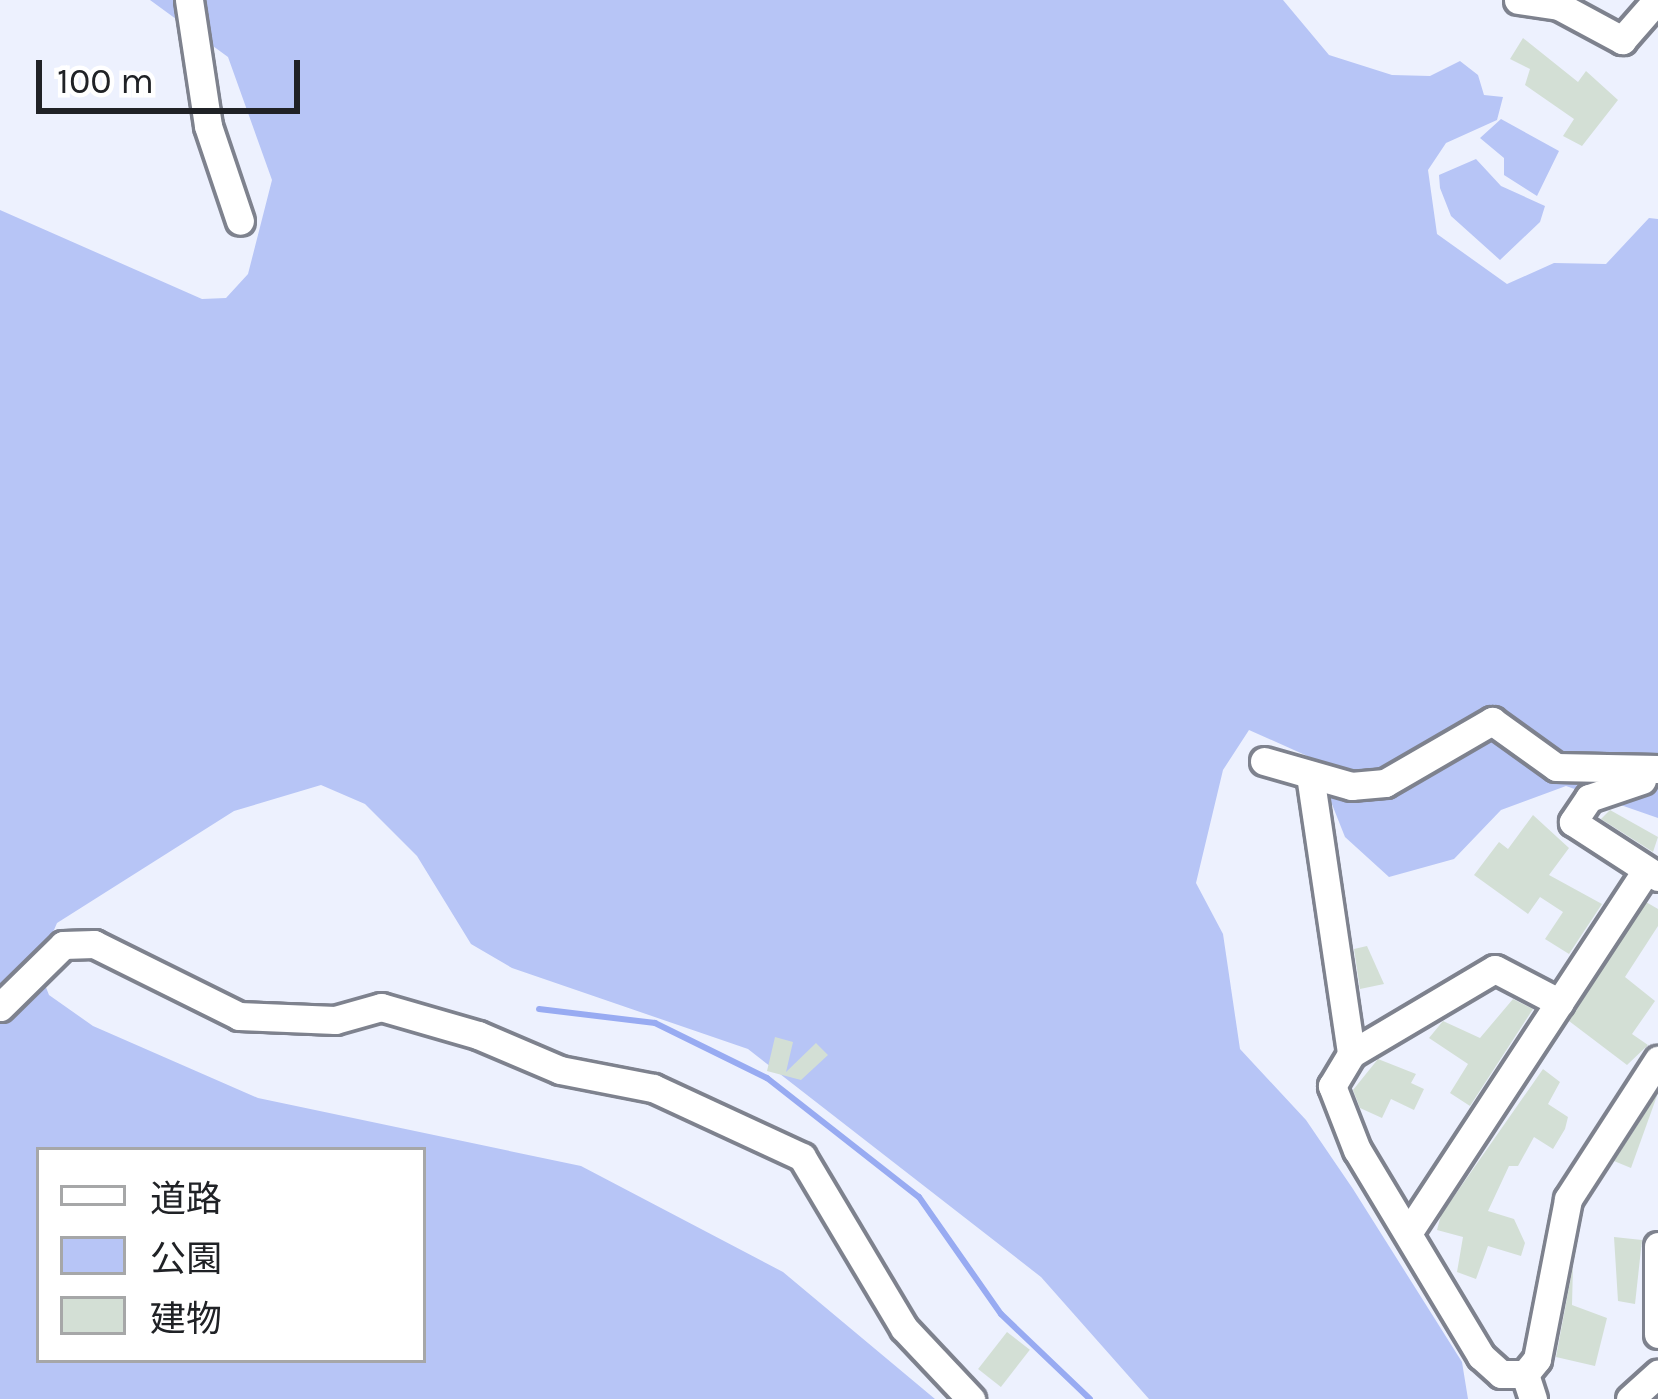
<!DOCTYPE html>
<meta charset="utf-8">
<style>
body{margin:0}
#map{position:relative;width:1658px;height:1399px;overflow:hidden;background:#edf1fe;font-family:Karla,"Noto Sans JP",sans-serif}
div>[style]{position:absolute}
.green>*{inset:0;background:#b7c5f6}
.stream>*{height:6px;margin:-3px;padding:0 3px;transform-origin:3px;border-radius:3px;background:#98abf2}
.building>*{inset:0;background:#d3dfd5;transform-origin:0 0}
.roads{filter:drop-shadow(3px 0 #7e828e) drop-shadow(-3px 0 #7e828e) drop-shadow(0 3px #7e828e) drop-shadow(0 -3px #7e828e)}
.minor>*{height:27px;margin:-13.5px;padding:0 13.5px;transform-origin:13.5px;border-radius:13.5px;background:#fff}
span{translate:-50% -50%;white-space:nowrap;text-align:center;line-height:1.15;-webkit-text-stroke:10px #fff;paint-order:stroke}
.legend{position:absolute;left:36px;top:1147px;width:390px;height:216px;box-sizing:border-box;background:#fff;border:3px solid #a6a7a8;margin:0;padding:15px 21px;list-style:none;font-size:36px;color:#202226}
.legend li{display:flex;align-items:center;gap:24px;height:60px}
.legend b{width:60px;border:3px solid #a6a7a8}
.scale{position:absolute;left:36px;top:60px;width:264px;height:54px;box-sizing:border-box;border:6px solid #202226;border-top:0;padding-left:15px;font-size:36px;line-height:42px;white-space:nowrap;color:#202226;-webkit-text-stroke:9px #fff;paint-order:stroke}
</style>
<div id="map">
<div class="green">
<div style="clip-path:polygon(evenodd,150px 0,1283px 0,1329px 55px,1392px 75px,1430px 76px,1460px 61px,1478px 75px,1484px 95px,1503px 97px,1497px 120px,1446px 143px,1428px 170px,1437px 234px,1507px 284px,1554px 263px,1606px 264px,1649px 218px,1658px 219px,1658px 818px,1566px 786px,1501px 810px,1454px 859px,1389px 877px,1345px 837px,1314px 759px,1249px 730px,1223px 770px,1196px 883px,1223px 934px,1240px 1049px,1306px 1120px,1353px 1189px,1462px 1362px,1468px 1399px,1149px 1399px,1041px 1277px,748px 1049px,512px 968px,471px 944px,417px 856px,365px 804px,321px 785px,234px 811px,57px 923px,38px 967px,49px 995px,93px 1026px,258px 1098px,581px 1166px,783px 1272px,935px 1399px,0 1399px,0 210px,202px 299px,226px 298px,248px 274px,272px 180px,228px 57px,150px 0,39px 1150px,423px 1150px,423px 1360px,39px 1360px,39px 1150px)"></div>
<div style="clip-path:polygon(1501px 119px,1559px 151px,1537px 196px,1504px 175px,1504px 158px,1480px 138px)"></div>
<div style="clip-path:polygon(1476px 159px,1501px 186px,1545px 206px,1540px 222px,1500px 260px,1451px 216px,1440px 188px,1439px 175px)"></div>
</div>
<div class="stream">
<div style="left:539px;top:1009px;width:117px;rotate:6.9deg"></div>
<div style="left:655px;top:1023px;width:125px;rotate:26.2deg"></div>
<div style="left:767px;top:1078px;width:193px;rotate:38.1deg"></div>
<div style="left:919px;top:1197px;width:143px;rotate:55deg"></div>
<div style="left:1001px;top:1314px;width:123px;rotate:43.7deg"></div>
</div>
<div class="building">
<div style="clip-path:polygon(1523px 38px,1578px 82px,1586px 71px,1618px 100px,1582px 146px,1563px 136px,1574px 119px,1525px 85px,1530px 69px,1510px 59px)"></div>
<div style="clip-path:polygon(1610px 810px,1658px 837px,1653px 852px,1601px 819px)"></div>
<div style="clip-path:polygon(1533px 815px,1569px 848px,1549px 875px,1602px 904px,1569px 954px,1545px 939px,1563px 912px,1540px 897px,1528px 914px,1474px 875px,1499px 842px,1508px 849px)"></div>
<div style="clip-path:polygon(1646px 902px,1658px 909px,1658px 926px,1625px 977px,1655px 1001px,1632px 1034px,1648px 1045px,1627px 1065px,1569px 1021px)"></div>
<div style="clip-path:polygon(1367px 946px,1384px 984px,1360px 989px,1354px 949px)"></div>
<div style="clip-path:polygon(1513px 999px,1533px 1009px,1470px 1106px,1450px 1093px,1468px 1064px,1429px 1038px,1443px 1021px,1480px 1038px)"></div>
<div style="clip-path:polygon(775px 1037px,793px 1042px,786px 1072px,816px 1043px,828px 1055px,801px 1080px,767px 1071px)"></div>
<div style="clip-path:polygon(1378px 1059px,1416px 1074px,1411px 1083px,1424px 1089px,1414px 1110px,1391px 1099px,1382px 1118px,1360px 1108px,1353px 1090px)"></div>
<div style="clip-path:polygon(1543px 1069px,1560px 1082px,1548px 1104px,1568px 1117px,1565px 1129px,1553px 1149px,1534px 1137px,1518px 1166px,1509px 1166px,1488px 1211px,1514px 1219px,1525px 1243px,1521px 1256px,1488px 1246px,1476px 1279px,1457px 1272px,1463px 1237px,1437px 1230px,1441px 1215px)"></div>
<div style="clip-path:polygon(1658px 1093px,1631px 1168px,1614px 1161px)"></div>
<div style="clip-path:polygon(1614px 1237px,1642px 1240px,1635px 1304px,1618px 1301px)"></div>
<div style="clip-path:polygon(1573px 1266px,1572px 1305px,1607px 1318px,1595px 1366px,1556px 1357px)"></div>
<div style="left:1007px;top:1332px;width:29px;height:47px;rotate:38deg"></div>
</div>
<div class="roads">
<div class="minor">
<div style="left:189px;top:0;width:127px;rotate:81.4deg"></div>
<div style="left:208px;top:126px;width:100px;rotate:71.4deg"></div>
<div style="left:1518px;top:0;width:41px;rotate:8.3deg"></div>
<div style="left:1559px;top:6px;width:72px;rotate:28.4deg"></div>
<div style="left:1622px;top:40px;width:53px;rotate:-48.8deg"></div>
<div style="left:1264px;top:761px;width:91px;rotate:16deg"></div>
<div style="left:1351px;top:786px;width:34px;rotate:-5deg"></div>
<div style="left:1385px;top:783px;width:124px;rotate:-30.1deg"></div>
<div style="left:1492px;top:721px;width:79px;rotate:35.7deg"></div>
<div style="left:1556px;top:767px;width:102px;rotate:1.1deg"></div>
<div style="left:1310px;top:775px;width:282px;rotate:81.6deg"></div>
<div style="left:1642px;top:780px;width:56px;rotate:161.2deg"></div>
<div style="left:1589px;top:798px;width:29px;rotate:124deg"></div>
<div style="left:1573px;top:822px;width:101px;rotate:32.9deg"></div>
<div style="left:0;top:1007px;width:88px;rotate:-44.5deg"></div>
<div style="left:63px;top:945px;width:31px;rotate:-2deg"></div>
<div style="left:94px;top:944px;width:162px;rotate:26.4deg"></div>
<div style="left:239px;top:1016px;width:96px;rotate:2.4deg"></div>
<div style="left:335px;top:1020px;width:48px;rotate:-15.8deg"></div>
<div style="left:381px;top:1007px;width:101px;rotate:16.1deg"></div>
<div style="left:478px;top:1035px;width:89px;rotate:23.1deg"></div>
<div style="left:560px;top:1070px;width:95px;rotate:11deg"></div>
<div style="left:653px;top:1088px;width:164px;rotate:24.8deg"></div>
<div style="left:802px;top:1157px;width:199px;rotate:59.2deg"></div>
<div style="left:904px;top:1328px;width:98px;rotate:46.7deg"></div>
<div style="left:1408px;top:1233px;width:434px;rotate:-56.7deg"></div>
<div style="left:1658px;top:1246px;width:88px;rotate:90deg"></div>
<div style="left:1525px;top:1374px;width:24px;rotate:180deg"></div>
<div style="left:1501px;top:1374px;width:27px;rotate:-138deg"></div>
<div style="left:1481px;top:1356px;width:240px;rotate:-121deg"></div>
<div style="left:1357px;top:1150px;width:69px;rotate:-111.3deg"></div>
<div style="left:1332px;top:1086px;width:37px;rotate:-59deg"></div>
<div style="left:1351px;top:1054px;width:167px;rotate:-30.6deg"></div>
<div style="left:1495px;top:969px;width:73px;rotate:27.6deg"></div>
<div style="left:1533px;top:1399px;width:26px;rotate:-108deg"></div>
<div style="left:1525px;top:1374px;width:19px;rotate:-51deg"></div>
<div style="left:1537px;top:1359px;width:163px;rotate:-79deg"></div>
<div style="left:1568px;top:1199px;width:166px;rotate:-57.1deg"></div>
<div style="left:1630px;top:1399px;width:38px;rotate:-42deg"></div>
</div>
</div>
<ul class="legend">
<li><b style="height:15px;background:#fff"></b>道路</li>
<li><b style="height:33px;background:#b7c5f6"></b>公園</li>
<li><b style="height:33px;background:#d3dfd5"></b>建物</li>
</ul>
<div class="scale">100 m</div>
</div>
